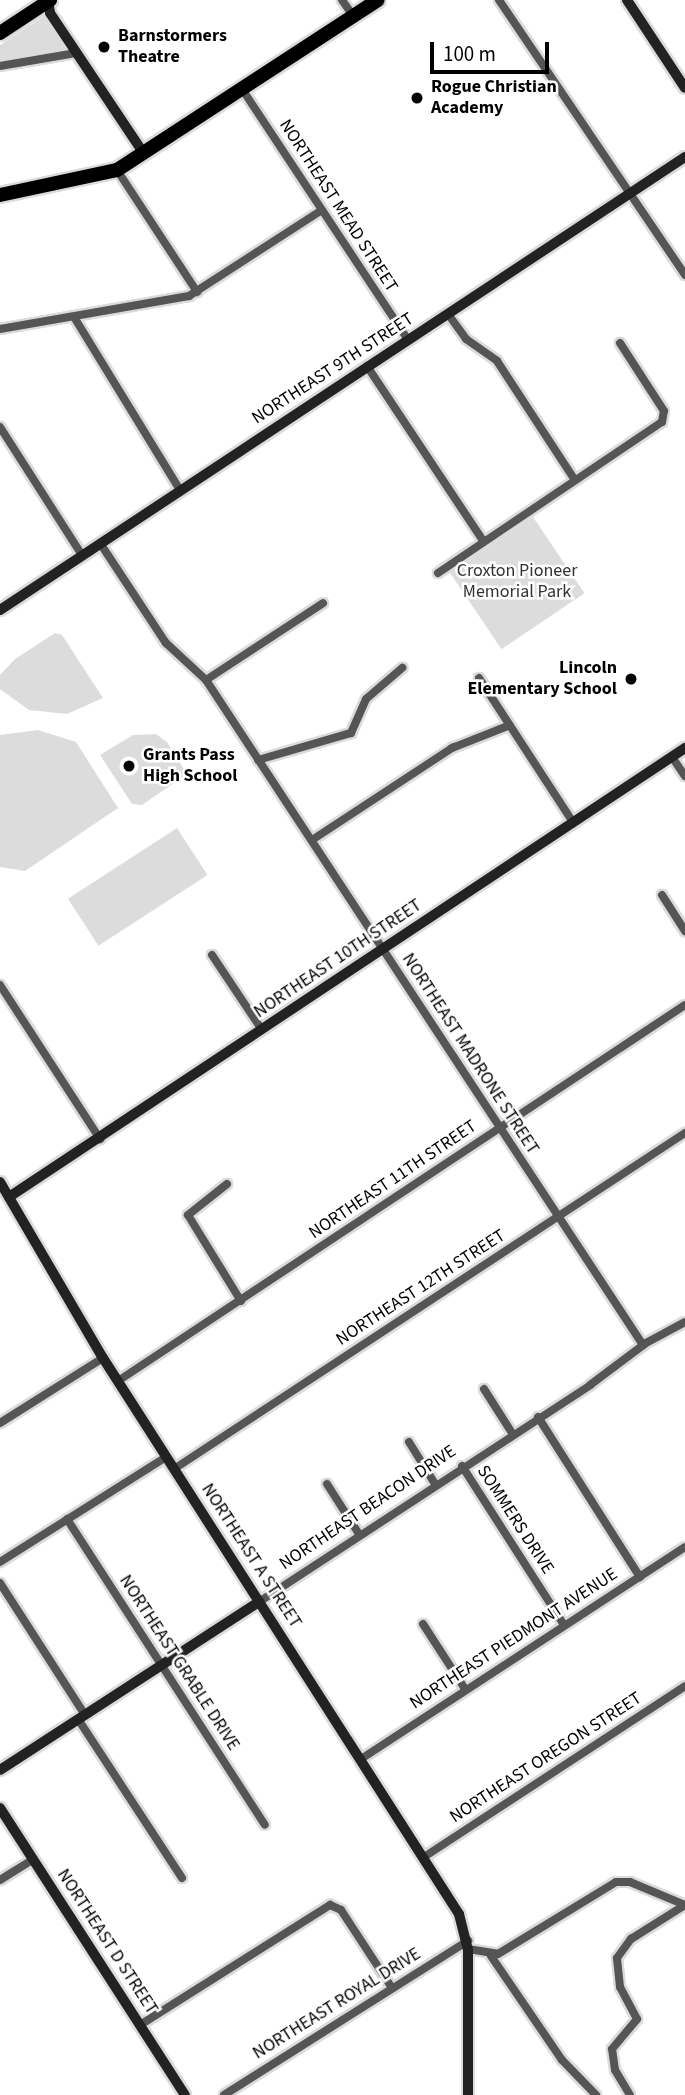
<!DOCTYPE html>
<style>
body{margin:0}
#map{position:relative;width:685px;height:2095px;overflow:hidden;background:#fff;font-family:"Source Sans 3",sans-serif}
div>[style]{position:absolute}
.green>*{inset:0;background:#dcdcdc;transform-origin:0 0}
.roads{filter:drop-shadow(2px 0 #dbdbdb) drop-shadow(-2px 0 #dbdbdb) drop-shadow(0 2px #dbdbdb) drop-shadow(0 -2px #dbdbdb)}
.street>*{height:8px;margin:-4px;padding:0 4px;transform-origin:4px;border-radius:4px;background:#555}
.secondary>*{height:10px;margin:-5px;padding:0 5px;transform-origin:5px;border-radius:5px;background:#222}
.highway>*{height:14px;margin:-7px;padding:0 7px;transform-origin:7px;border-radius:7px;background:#000}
.dots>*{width:19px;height:19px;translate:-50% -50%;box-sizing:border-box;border:4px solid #fff;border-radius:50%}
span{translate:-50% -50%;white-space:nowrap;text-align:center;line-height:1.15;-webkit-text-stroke:5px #fff;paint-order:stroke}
.poi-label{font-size:18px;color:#000;font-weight:700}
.left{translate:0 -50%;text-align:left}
.right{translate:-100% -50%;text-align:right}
.street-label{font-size:18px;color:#000}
.park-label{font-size:18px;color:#333}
.scale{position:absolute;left:430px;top:42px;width:119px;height:32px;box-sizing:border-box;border:4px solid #000;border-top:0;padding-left:9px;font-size:21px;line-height:24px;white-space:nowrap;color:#000;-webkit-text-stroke:5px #fff;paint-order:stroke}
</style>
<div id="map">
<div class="green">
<div style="clip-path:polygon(47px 14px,70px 53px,0 63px,0 45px)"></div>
<div style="left:533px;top:517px;width:92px;height:100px;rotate:56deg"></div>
<div style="clip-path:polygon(55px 633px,62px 635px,103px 698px,67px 714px,29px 710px,0 689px,0 675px,15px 659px)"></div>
<div style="clip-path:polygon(38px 730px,76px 742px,118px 808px,25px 871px,0 867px,0 735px)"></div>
<div style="clip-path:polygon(156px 734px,167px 742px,187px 774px,142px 805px,132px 804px,100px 755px,133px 735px)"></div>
<div style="left:177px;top:828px;width:56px;height:130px;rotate:57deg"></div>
</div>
<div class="roads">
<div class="street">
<div style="left:342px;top:0;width:19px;rotate:55deg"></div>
<div style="left:499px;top:0;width:332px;rotate:55.9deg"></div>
<div style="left:0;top:66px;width:77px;rotate:-9.7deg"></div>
<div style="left:242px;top:89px;width:301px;rotate:56.5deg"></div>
<div style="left:117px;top:170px;width:146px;rotate:56.7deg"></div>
<div style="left:448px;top:314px;width:31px;rotate:54deg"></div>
<div style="left:466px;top:339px;width:38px;rotate:35deg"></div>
<div style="left:497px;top:361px;width:142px;rotate:56.8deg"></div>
<div style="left:74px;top:317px;width:203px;rotate:58.5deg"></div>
<div style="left:0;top:329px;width:192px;rotate:-9.9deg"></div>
<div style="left:189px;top:296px;width:158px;rotate:-32.9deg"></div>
<div style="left:367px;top:366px;width:211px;rotate:56.4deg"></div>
<div style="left:0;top:427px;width:152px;rotate:57.4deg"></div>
<div style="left:100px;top:543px;width:120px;rotate:56.6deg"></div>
<div style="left:166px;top:643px;width:54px;rotate:42.8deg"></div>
<div style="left:206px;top:680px;width:796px;rotate:56.69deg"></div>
<div style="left:438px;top:573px;width:270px;rotate:-34deg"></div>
<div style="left:662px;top:422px;width:11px;rotate:-80deg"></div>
<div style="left:664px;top:411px;width:81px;rotate:-122.9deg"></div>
<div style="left:479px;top:678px;width:172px;rotate:56.9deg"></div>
<div style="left:206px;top:680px;width:140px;rotate:-33.3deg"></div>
<div style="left:672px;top:757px;width:23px;rotate:56deg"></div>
<div style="left:258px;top:760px;width:97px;rotate:-16.2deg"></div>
<div style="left:351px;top:733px;width:37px;rotate:-66deg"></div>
<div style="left:366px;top:699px;width:48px;rotate:-40.7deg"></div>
<div style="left:312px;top:840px;width:168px;rotate:-33.3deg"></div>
<div style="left:452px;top:748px;width:62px;rotate:-21.6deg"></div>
<div style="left:662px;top:895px;width:43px;rotate:57.4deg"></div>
<div style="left:212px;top:955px;width:90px;rotate:56.3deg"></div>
<div style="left:0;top:985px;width:184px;rotate:57deg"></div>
<div style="left:227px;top:1184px;width:50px;rotate:141.5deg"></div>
<div style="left:188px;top:1215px;width:101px;rotate:58.4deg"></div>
<div style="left:118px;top:1381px;width:680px;rotate:-33.55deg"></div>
<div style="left:484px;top:1389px;width:52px;rotate:57.5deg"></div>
<div style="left:538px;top:1417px;width:190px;rotate:57.5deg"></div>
<div style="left:0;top:1423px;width:122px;rotate:-32.3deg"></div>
<div style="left:409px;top:1442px;width:49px;rotate:58.2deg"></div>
<div style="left:462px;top:1466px;width:189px;rotate:57.3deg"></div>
<div style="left:174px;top:1469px;width:612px;rotate:-33.33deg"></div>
<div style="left:327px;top:1484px;width:59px;rotate:57.4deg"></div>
<div style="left:67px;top:1519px;width:364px;rotate:57.1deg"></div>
<div style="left:0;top:1562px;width:196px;rotate:-32.3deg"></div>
<div style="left:0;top:1583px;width:157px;rotate:57.2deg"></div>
<div style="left:259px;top:1602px;width:396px;rotate:-33.2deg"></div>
<div style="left:590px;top:1385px;width:70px;rotate:-36.9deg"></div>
<div style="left:646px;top:1343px;width:44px;rotate:-28.3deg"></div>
<div style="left:423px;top:1624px;width:77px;rotate:57.1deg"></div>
<div style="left:78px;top:1719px;width:190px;rotate:56.8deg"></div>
<div style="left:361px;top:1759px;width:387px;rotate:-33.2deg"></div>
<div style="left:424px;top:1857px;width:312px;rotate:-33.2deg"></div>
<div style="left:0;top:1880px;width:39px;rotate:-32deg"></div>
<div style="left:468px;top:1949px;width:30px;rotate:9deg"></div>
<div style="left:498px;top:1954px;width:138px;rotate:-31.4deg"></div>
<div style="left:616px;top:1882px;width:14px"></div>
<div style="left:630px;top:1882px;width:60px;rotate:22.7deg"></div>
<div style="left:491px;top:1956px;width:126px;rotate:55.7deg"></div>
<div style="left:562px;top:2060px;width:49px;rotate:45.8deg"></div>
<div style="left:140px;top:2025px;width:225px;rotate:-32.3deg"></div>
<div style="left:330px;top:1905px;width:12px;rotate:24deg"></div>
<div style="left:341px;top:1910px;width:93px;rotate:56.8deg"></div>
<div style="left:224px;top:2095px;width:289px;rotate:-32.3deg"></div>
<div style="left:630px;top:2095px;width:29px;rotate:-121deg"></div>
<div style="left:615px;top:2070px;width:21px;rotate:-98deg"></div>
<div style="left:612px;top:2049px;width:39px;rotate:-50deg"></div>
<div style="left:637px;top:2019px;width:36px;rotate:-118deg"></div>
<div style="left:620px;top:1987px;width:29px;rotate:-96deg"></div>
<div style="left:617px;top:1958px;width:24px;rotate:-54deg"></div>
<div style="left:631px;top:1939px;width:64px;rotate:-32.2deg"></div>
</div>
<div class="secondary">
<div style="left:48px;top:0;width:13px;rotate:81deg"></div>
<div style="left:50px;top:13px;width:169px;rotate:56.3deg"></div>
<div style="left:627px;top:0;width:105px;rotate:56.6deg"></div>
<div style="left:0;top:610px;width:821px;rotate:-33.48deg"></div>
<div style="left:0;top:1182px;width:204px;rotate:59.7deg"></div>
<div style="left:103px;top:1358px;width:660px;rotate:57.37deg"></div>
<div style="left:459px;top:1914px;width:36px;rotate:76deg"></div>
<div style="left:468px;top:1949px;width:146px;rotate:90deg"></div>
<div style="left:9px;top:1197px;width:812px;rotate:-33.59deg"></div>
<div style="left:0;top:1770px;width:309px;rotate:-33deg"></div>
<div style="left:0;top:1808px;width:341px;rotate:57.2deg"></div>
</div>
<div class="highway">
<div style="left:0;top:33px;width:60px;rotate:-33.4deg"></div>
<div style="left:0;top:195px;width:120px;rotate:-12.1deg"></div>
<div style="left:117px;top:170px;width:311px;rotate:-33.1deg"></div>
</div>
</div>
<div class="dots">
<div style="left:104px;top:47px;background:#000"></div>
<div style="left:417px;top:98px;background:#000"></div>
<div style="left:631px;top:679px;background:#000"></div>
<div style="left:129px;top:766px;background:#000"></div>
</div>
<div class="poi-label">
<span class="left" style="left:118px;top:47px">Barnstormers<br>Theatre</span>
<span class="left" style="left:431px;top:98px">Rogue Christian<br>Academy</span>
<span class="right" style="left:617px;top:679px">Lincoln<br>Elementary School</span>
<span class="left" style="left:143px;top:766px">Grants Pass<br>High School</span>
</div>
<div class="street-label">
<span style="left:338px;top:206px;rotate:57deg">NORTHEAST MEAD STREET</span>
<span style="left:333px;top:369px;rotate:-33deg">NORTHEAST 9TH STREET</span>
<span style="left:338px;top:959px;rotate:-34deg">NORTHEAST 10TH STREET</span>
<span style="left:470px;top:1054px;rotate:57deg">NORTHEAST MADRONE STREET</span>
<span style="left:393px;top:1180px;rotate:-34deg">NORTHEAST 11TH STREET</span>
<span style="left:421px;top:1288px;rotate:-33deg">NORTHEAST 12TH STREET</span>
<span style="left:368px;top:1508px;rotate:-34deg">NORTHEAST BEACON DRIVE</span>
<span style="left:515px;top:1520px;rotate:57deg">SOMMERS DRIVE</span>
<span style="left:251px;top:1556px;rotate:57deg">NORTHEAST A STREET</span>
<span style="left:514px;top:1639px;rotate:-33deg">NORTHEAST PIEDMONT AVENUE</span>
<span style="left:179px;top:1663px;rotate:57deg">NORTHEAST GRABLE DRIVE</span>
<span style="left:546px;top:1758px;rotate:-33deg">NORTHEAST OREGON STREET</span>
<span style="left:107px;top:1942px;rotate:57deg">NORTHEAST D STREET</span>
<span style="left:337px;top:2004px;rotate:-32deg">NORTHEAST ROYAL DRIVE</span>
</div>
<div class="park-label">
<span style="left:517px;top:582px">Croxton Pioneer<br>Memorial Park</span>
</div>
<div class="scale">100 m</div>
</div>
